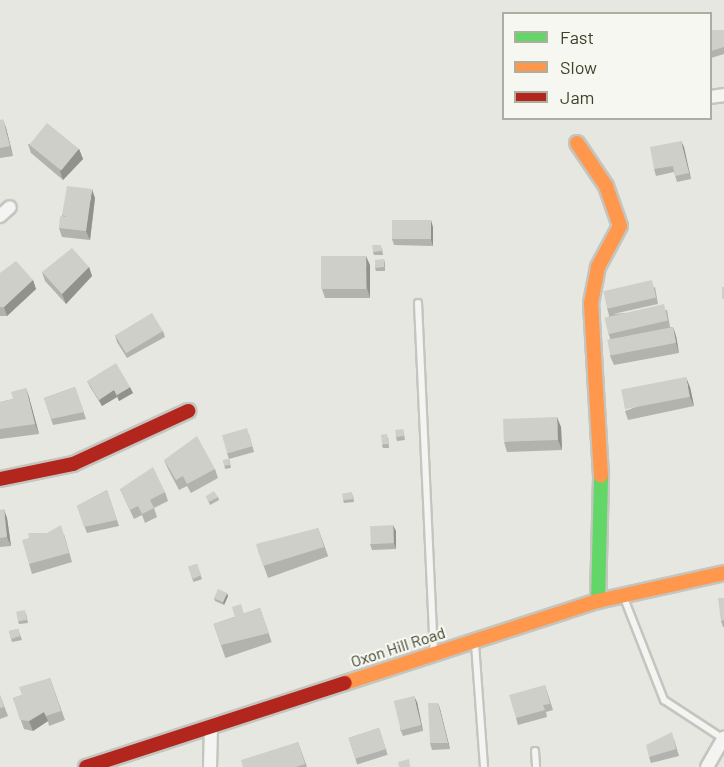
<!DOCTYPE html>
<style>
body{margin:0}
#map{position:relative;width:724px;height:767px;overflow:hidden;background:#e7e7e2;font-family:Barlow,sans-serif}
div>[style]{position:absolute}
.roads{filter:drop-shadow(2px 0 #c5c5c0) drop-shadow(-2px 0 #c5c5c0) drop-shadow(0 2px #c5c5c0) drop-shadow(0 -2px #c5c5c0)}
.lane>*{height:6px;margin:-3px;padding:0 3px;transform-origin:3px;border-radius:3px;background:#f4f4f2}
.street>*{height:12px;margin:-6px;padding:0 6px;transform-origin:6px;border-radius:6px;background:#f4f4f2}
.fast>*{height:14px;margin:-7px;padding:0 7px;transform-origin:7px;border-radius:7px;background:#63d668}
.slow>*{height:14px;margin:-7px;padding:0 7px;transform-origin:7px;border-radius:7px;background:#ff974d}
.jam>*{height:14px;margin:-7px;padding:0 7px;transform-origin:7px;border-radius:7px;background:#b3261e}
.wall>*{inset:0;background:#b2b2ae;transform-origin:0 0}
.shaded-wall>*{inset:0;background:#91918d}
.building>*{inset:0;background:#cfcfca;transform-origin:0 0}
span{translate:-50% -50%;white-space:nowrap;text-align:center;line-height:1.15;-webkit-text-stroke:4.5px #f6f7f0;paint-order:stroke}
.street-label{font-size:16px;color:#3c4129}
.legend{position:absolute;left:502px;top:12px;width:210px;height:108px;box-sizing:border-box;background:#f6f7f0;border:2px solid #acaea0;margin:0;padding:8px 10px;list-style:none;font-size:18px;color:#3c4129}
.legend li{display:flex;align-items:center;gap:12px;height:30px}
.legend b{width:30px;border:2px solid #acaea0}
</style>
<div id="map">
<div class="roads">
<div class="lane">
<div style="left:418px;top:303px;width:350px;rotate:87.4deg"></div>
<div style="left:624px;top:598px;width:110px;rotate:68.6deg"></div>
<div style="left:664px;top:700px;width:69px;rotate:33.2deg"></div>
<div style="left:475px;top:644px;width:123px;rotate:85.8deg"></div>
<div style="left:535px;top:751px;width:16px;rotate:86deg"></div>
</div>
<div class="street">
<div style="left:710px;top:97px;width:14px;rotate:-8deg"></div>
<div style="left:0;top:216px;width:13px;rotate:-42deg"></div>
<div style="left:210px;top:767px;width:41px;rotate:-88.6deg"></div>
<div style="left:707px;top:767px;width:34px;rotate:-60deg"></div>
</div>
<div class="fast">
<div style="left:598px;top:601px;width:125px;rotate:-88.6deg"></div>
</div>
<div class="slow">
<div style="left:577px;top:143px;width:52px;rotate:56deg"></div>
<div style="left:606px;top:186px;width:42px;rotate:70.7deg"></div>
<div style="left:620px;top:226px;width:47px;rotate:118.2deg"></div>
<div style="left:598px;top:267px;width:37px;rotate:101deg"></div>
<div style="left:591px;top:303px;width:173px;rotate:86.7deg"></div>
<div style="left:345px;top:683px;width:266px;rotate:-18deg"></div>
<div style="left:598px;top:601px;width:129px;rotate:-12.5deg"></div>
</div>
<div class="jam">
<div style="left:0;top:479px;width:75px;rotate:-11.6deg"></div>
<div style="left:73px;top:464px;width:127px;rotate:-24.7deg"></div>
<div style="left:86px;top:767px;width:272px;rotate:-18deg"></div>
</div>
</div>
<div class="wall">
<div style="clip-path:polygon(711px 30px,724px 30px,724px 54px,711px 58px)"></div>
<div style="clip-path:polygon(0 120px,6px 128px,13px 156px,0 158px)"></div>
<div style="clip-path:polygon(681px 141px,691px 179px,677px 182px,674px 172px,656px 176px,654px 169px)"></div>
<div style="clip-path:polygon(28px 144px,79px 149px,83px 159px,63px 180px,31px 153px)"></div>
<div style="clip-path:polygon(95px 198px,90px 240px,62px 237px,59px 228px,63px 217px,62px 215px)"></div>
<div style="clip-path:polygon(433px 227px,433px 246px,394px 245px,392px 239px)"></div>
<div style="clip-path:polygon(382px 248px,383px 255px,374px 255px,373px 252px)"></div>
<div style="clip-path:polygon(384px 259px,385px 263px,385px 271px,376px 271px,375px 268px)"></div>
<div style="clip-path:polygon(370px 265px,370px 298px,325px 298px,322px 289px)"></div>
<div style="clip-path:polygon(89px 267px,92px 276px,66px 304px,45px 281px,42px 272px)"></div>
<div style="clip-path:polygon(0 273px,33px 280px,36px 289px,7px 316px,0 316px)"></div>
<div style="clip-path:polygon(655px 287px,658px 304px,613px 314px,667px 310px,670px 327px,673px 327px,676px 336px,679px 353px,614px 365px,610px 356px,610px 338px,608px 332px,609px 315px,607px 308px)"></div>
<div style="clip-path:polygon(163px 331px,165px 337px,127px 358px,117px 342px,115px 335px)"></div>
<div style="clip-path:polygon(87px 381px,133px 393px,119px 401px,117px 397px,102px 406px,90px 387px)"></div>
<div style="clip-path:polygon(75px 387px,86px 419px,53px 425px,44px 398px)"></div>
<div style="clip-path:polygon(690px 387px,694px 406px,628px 420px,625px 411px)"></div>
<div style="clip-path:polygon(26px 388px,29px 397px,39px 434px,0 439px,0 402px,13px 399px)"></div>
<div style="clip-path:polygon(561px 427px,562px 450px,507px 452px,504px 442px)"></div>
<div style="clip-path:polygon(403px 429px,405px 440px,397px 441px,396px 437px)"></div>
<div style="clip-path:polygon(249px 434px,254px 452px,229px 459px,227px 453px)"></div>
<div style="clip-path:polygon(388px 437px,389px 448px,383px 448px,382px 445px)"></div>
<div style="left:229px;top:459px;width:9px;height:6px;rotate:77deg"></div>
<div style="clip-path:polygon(164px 460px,215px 469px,218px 478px,191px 493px,187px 486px,179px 490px,168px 469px)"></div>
<div style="clip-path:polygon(120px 489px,165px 492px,168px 501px,154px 508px,157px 517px,145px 523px,142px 515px,134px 519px)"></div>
<div style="clip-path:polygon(107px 490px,119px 526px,87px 533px,77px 506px)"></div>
<div style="clip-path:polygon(353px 495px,354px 502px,344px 503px,343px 500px)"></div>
<div style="clip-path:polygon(206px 496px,218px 497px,219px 500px,210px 505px)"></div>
<div style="clip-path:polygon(0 510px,7px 518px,11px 546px,0 547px)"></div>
<div style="left:318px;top:528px;width:30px;height:64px;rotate:70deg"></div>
<div style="clip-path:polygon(396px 531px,396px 549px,372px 550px,370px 544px)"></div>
<div style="clip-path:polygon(64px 534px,72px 562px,32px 574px,29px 564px)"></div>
<div style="left:197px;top:564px;width:16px;height:9px;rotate:72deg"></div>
<div style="clip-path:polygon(228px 596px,224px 605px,215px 601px,214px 598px)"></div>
<div style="clip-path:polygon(724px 598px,724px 627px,723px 627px,721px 621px)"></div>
<div style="left:260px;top:608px;width:36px;height:49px;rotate:71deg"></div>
<div style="clip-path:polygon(26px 613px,28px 623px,19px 624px,18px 621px)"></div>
<div style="clip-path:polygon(18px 629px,22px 640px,12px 642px,9px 631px)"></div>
<div style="clip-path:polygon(50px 678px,65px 720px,49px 726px,48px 721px,33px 731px,24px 729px,13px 698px,22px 695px)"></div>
<div style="clip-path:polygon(545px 685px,553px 710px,546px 712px,547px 717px,518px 725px,516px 718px)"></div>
<div style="clip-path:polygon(0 695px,8px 716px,0 719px)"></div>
<div style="clip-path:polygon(417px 702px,423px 731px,403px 736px,400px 729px)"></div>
<div style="clip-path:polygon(438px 703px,440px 709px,450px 749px,432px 750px,430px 743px)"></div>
<div style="left:379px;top:728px;width:28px;height:32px;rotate:72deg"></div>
<div style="clip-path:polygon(674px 739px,679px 756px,651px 763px,649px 757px)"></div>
<div style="clip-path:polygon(298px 742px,307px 767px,243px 767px)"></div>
</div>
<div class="shaded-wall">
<div style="clip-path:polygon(3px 119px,6px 128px,13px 156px,10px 146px)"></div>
<div style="clip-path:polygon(681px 141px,684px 147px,691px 179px,689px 173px)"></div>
<div style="clip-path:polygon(79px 149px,83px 159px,63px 180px,60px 171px)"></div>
<div style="clip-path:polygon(92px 189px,95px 198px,90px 240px,86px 231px)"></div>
<div style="clip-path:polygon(431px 220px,433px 227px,433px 246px,431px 240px)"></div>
<div style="clip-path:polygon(366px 256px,370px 265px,370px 298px,367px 288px)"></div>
<div style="clip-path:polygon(89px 267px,92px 276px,66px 304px,62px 294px)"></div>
<div style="clip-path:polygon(33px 280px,36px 289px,7px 316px,4px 307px)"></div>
<div style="clip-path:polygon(673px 327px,676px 336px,679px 353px,676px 343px)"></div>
<div style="clip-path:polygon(686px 377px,690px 387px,694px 406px,690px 397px)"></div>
<div style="clip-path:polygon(130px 387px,133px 393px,119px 401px,117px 395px)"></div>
<div style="clip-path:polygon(26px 388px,29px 397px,39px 434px,35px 424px)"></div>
<div style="clip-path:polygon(114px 390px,117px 397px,102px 406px,99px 400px)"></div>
<div style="clip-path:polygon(557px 417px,561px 427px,562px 450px,558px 440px)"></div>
<div style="clip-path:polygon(4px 509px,7px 518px,11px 546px,7px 537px)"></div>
<div style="clip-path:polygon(393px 525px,396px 531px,396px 549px,394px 543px)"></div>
<div style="clip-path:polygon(227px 593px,228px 596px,224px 605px,223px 602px)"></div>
<div style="clip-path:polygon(414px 696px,417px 702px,423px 731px,421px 725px)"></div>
<div style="clip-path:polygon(438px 703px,440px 709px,450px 749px,448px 743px)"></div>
<div style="clip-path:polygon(44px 712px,48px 721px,33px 731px,29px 721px)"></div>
</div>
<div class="building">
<div style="clip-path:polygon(711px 30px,724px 30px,724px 47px,711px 51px)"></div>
<div style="clip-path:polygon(3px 119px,10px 146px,0 148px,0 120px)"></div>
<div style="left:47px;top:123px;width:41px;height:28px;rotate:39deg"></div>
<div style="clip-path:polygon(681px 141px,689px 173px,675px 176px,673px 166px,654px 169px,650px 147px)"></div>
<div style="clip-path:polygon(67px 186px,92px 189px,86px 231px,59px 228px,60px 216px,67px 217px,62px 215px)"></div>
<div style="left:392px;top:220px;width:39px;height:19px"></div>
<div style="clip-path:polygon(372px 245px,381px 245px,382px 251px,373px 252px)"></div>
<div style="clip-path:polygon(72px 248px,89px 267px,62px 294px,42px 272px)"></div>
<div style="left:321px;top:256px;width:45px;height:33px"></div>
<div style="clip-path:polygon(384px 259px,384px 267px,375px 268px,375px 260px)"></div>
<div style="clip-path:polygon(16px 261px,33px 280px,4px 307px,0 307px,0 273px)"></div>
<div style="left:652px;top:280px;width:18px;height:50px;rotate:77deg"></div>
<div style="left:722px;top:287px;width:2px;height:12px"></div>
<div style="left:664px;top:304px;width:17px;height:61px;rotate:77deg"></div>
<div style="left:152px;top:313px;width:21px;height:43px;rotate:59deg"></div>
<div style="left:673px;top:327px;width:16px;height:67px;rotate:79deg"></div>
<div style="clip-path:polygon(116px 363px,130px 387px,117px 395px,114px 390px,99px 400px,87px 381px)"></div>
<div style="left:686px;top:377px;width:20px;height:66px;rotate:79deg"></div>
<div style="clip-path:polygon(75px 387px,84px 412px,51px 419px,44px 398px)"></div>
<div style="clip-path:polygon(26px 388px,35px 424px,0 429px,0 402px,13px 399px,11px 392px)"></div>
<div style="left:557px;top:417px;width:23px;height:54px;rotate:88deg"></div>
<div style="left:247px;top:428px;width:19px;height:26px;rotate:74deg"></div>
<div style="left:403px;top:429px;width:7px;height:8px;rotate:82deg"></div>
<div style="left:387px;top:434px;width:10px;height:6px;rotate:84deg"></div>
<div style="clip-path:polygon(197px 436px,215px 469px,187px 484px,183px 476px,176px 480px,164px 460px)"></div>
<div style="left:229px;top:459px;width:6px;height:6px;rotate:81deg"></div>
<div style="clip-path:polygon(153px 467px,165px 492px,150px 500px,154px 508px,142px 514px,138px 506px,130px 510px,120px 489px)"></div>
<div style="clip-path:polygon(107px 490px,117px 520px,84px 527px,77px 506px)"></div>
<div style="clip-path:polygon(214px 491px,218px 497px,209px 502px,206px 496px)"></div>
<div style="left:352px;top:492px;width:7px;height:10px;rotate:82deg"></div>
<div style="clip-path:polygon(4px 509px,7px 537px,0 538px,0 510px)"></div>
<div style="clip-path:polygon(61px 525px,69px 553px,29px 564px,22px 540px,29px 538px,28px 533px,47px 533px)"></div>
<div style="left:393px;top:525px;width:18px;height:23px;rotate:87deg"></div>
<div style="clip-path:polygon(318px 528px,324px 547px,263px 566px,256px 544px)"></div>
<div style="clip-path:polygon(197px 564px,201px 575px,193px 579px,188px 567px)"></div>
<div style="left:218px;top:589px;width:10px;height:10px;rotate:24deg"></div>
<div style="clip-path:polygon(718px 598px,724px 598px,724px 620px,721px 621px)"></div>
<div style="clip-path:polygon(241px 604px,244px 614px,260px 608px,269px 633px,221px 645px,214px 624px,235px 617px,232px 607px)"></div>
<div style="left:25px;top:610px;width:10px;height:9px;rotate:79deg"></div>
<div style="clip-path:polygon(18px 629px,20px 636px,11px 639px,9px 631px)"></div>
<div style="clip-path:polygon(50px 678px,61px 711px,46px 716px,44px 712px,29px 721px,20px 720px,13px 698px,22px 695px,19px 687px)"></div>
<div style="clip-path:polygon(545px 685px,550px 704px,543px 705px,545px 710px,516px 718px,509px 695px)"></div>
<div style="clip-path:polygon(0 695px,4px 707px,0 708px)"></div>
<div style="left:414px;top:696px;width:30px;height:21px;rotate:76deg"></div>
<div style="clip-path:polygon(428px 703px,438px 703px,448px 743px,430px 743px)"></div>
<div style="left:379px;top:728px;width:22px;height:32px;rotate:72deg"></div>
<div style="clip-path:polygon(672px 732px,676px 749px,649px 757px,646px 745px)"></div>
<div style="clip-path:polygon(298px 742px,305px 764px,296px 767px,243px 767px,241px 760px)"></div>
<div style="clip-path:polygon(409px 759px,410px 767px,399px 767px,398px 762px)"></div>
</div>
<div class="street-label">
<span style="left:398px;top:647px;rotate:-18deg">Oxon Hill Road</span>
</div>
<ul class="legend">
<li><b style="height:8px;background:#63d668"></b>Fast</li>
<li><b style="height:8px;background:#ff974d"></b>Slow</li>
<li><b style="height:8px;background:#b3261e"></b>Jam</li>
</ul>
</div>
